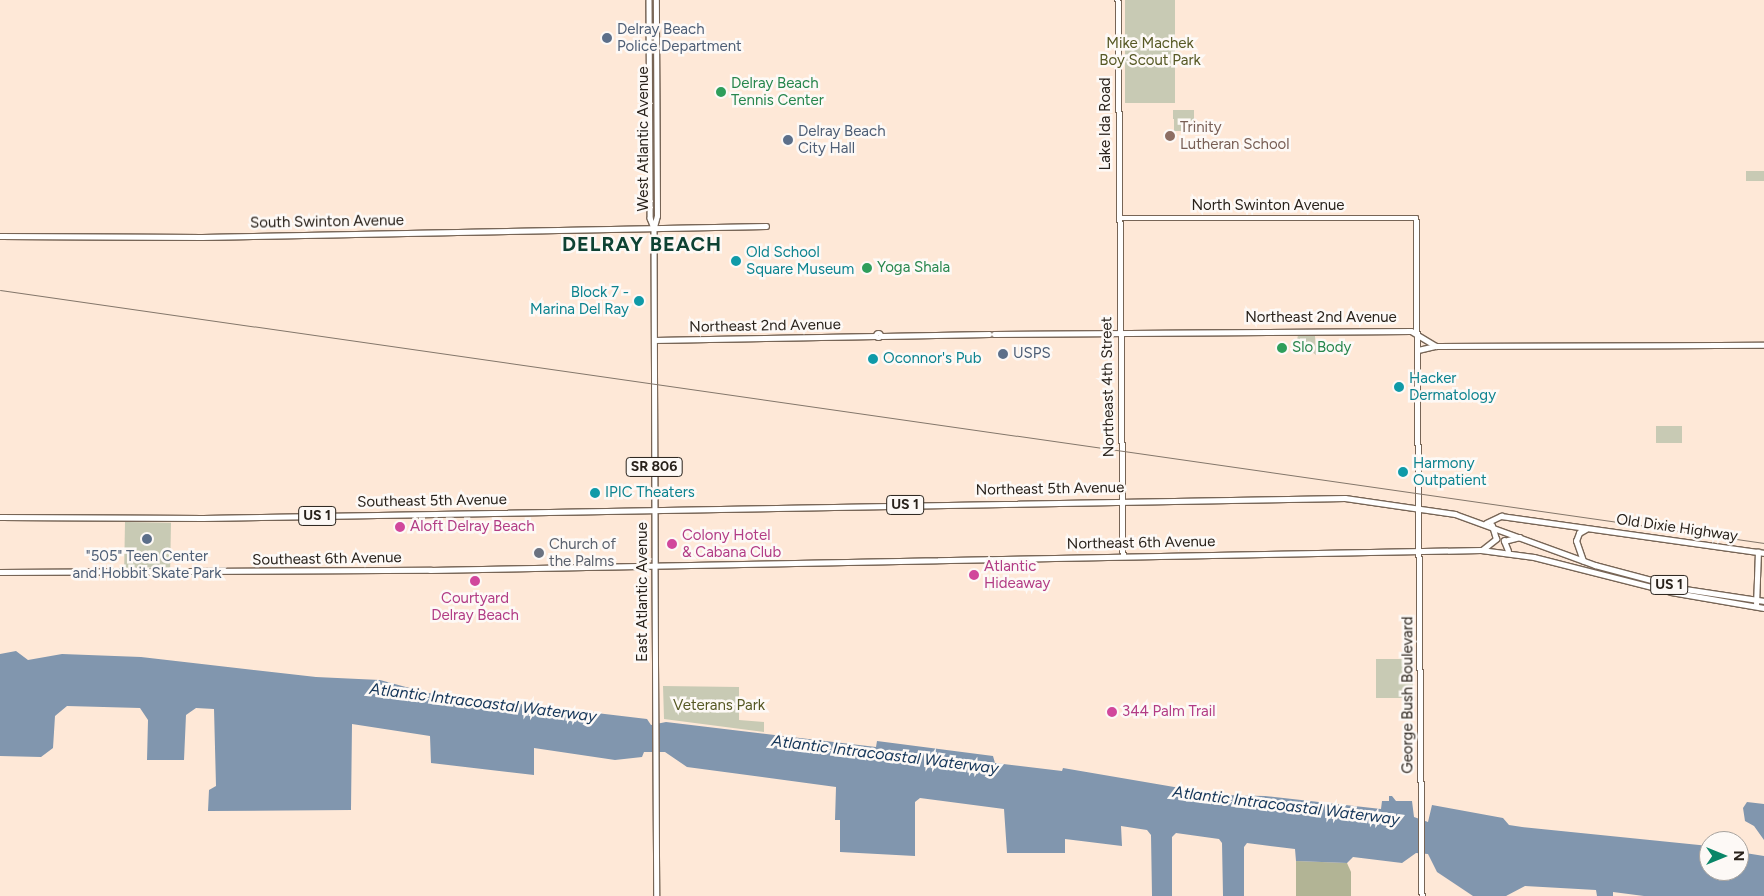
<!DOCTYPE html>
<style>
body{margin:0}
#map{position:relative;width:1764px;height:896px;overflow:hidden;background:#fee8d7;font-family:Figtree,sans-serif}
div>[style]{position:absolute}
.green>*{inset:0;background:#c8cab4;transform-origin:0 0}
.forest>*{inset:0;background:#b2b495}
.water>*{inset:0;background:#8196ae}
.roads{filter:drop-shadow(1px 0 #776556) drop-shadow(-1px 0 #776556) drop-shadow(0 1px #776556) drop-shadow(0 -1px #776556)}
.secondary>*{height:4.5px;margin:-2.25px;padding:0 2.25px;transform-origin:2.25px;border-radius:2.25px;background:#fff}
.secondary>.ring{margin:-2.25px;padding:0;box-sizing:content-box;background:none;border:4.5px solid #fff;border-radius:50%}
.primary>*{height:4.5px;margin:-2.25px;padding:0 2.25px;transform-origin:2.25px;border-radius:2.25px;background:#fff}
.rail>*{height:1px;margin:-0.5px;padding:0 0.5px;transform-origin:0.5px;border-radius:0.5px;background:#83766a}
.dots>*{width:14px;height:14px;translate:-50% -50%;box-sizing:border-box;border:2px solid #fdf9f6;border-radius:50%}
span{translate:-50% -50%;white-space:nowrap;text-align:center;line-height:1.15;-webkit-text-stroke:5px #fdf9f6;paint-order:stroke}
.shield-label span{padding:1px 4px;background:#fdf9f6;border:1px solid;border-radius:4px;-webkit-text-stroke-width:0}
.shield-label{font-size:14px;color:#29221b;font-weight:700}
.service-label{font-size:15px;color:#4e5e75}
.left{translate:0 -50%;text-align:left}
.park-label{font-size:15px;color:#565824}
.leisure-label{font-size:15px;color:#27864d}
.street-label{font-size:15px;color:#29221b}
.education-label{font-size:15px;color:#785e54}
.culture-label{font-size:15px;color:#0d838f}
.right{translate:-100% -50%;text-align:right}
.hotel-label{font-size:15px;color:#b23c85}
.worship-label{font-size:15px;color:#5b616d}
.water-label{font-size:16px;color:#153659;font-style:italic}
.district-label{font-size:20px;color:#0e4233;font-weight:700;letter-spacing:1px}
.north{position:absolute;left:1699px;top:831px;width:50px;height:50px;box-sizing:border-box;background:#fdf9f6;border:1px solid #a8a39e;border-radius:50%;rotate:90deg;font-size:14px;font-weight:700;line-height:20px;text-align:center;color:#29221b}
.north::after{content:'';display:block;margin:auto;width:18px;height:22px;background:#0a8668;clip-path:polygon(50% 0,100% 100%,50% 72%,0 100%)}
</style>
<div id="map">
<div class="green">
<div style="left:1125px;top:0;width:50px;height:103px"></div>
<div style="left:1194px;top:110px;width:9px;height:21px;rotate:90deg"></div>
<div style="left:1194px;top:119px;width:12px;height:20px;rotate:90deg"></div>
<div style="left:1746px;top:171px;width:18px;height:10px"></div>
<div style="clip-path:polygon(1298px 335px,1315px 336px,1316px 355px,1297px 340px)"></div>
<div style="left:1656px;top:426px;width:26px;height:17px"></div>
<div style="left:125px;top:522px;width:46px;height:46px;rotate:1deg"></div>
<div style="left:1376px;top:659px;width:37px;height:39px"></div>
<div style="clip-path:polygon(663px 686px,739px 687px,739px 720px,764px 722px,764px 732px,664px 719px)"></div>
</div>
<div class="forest">
<div style="clip-path:polygon(1296px 861px,1347px 863px,1351px 872px,1351px 896px,1296px 896px)"></div>
</div>
<div class="water">
<div style="clip-path:polygon(16px 651px,28px 660px,62px 654px,141px 657px,316px 677px,380px 680px,428px 693px,647px 719px,651px 725px,666px 722px,876px 747px,877px 741px,993px 756px,995px 763px,1062px 771px,1063px 768px,1221px 795px,1265px 796px,1381px 809px,1382px 801px,1389px 801px,1389px 796px,1392px 796px,1396px 801px,1412px 801px,1414px 817px,1428px 822px,1432px 805px,1503px 818px,1509px 825px,1522px 827px,1709px 846px,1709px 871px,1739px 871px,1739px 852px,1764px 856px,1764px 896px,1644px 896px,1613px 892px,1613px 896px,1597px 896px,1596px 890px,1525px 886px,1506px 896px,1473px 896px,1437px 872px,1428px 854px,1416px 853px,1402px 863px,1353px 857px,1347px 863px,1296px 861px,1295px 849px,1247px 843px,1244px 847px,1244px 896px,1223px 896px,1222px 843px,1219px 839px,1176px 833px,1172px 837px,1172px 896px,1152px 896px,1151px 835px,1147px 830px,1121px 826px,1122px 846px,1065px 839px,1065px 853px,1007px 853px,1004px 809px,920px 798px,915px 802px,915px 856px,840px 852px,840px 820px,835px 820px,836px 787px,687px 767px,665px 752px,644px 752px,642px 757px,615px 760px,534px 748px,534px 775px,431px 763px,430px 736px,352px 724px,351px 810px,208px 811px,209px 790px,216px 786px,214px 709px,196px 708px,186px 715px,184px 760px,147px 760px,148px 720px,140px 708px,67px 706px,55px 716px,53px 748px,41px 757px,0 756px,0 654px)"></div>
<div style="clip-path:polygon(1747px 802px,1764px 804px,1764px 840px,1754px 826px,1745px 821px,1743px 808px)"></div>
</div>
<div class="roads">
<div class="secondary">
<div style="left:1118px;top:0;width:556px;rotate:89.48deg"></div>
<div style="left:1119px;top:218px;width:297px"></div>
<div style="left:1416px;top:218px;width:678px;rotate:89.49deg"></div>
<div style="left:0;top:236px;width:202px;rotate:0.3deg"></div>
<div style="left:202px;top:237px;width:564px;rotate:-1.12deg"></div>
<div class="ring" style="left:876px;top:333px;width:1.5px;height:1.5px"></div>
<div style="left:994px;top:334px;width:417px;rotate:-0.4deg"></div>
<div style="left:1411px;top:331px;width:29px;rotate:31deg"></div>
<div style="left:882px;top:336px;width:107px;rotate:-1.1deg"></div>
<div style="left:654px;top:340px;width:222px;rotate:-1deg"></div>
<div style="left:1418px;top:350px;width:18px;rotate:-13deg"></div>
<div style="left:1436px;top:346px;width:328px;rotate:-0.2deg"></div>
<div style="left:1486px;top:523px;width:17px;rotate:-25deg"></div>
<div style="left:1501px;top:516px;width:266px;rotate:8deg"></div>
<div style="left:1583px;top:561px;width:21px;rotate:-109deg"></div>
<div style="left:1576px;top:541px;width:9px;rotate:-69deg"></div>
<div style="left:1579px;top:533px;width:8px;rotate:-30deg"></div>
<div style="left:655px;top:566px;width:330px;rotate:89.7deg"></div>
<div style="left:1756px;top:606px;width:54px;rotate:-87.9deg"></div>
</div>
<div class="primary">
<div style="left:649px;top:0;width:218px;rotate:89.7deg"></div>
<div style="left:650px;top:218px;width:11px;rotate:68deg"></div>
<div style="left:654px;top:228px;width:338px;rotate:89.8deg"></div>
<div style="left:654px;top:227px;width:11px;rotate:-75deg"></div>
<div style="left:657px;top:216px;width:216px;rotate:-90.3deg"></div>
<div style="left:0;top:517px;width:203px;rotate:0.3deg"></div>
<div style="left:203px;top:518px;width:1142px;rotate:-1deg"></div>
<div style="left:1345px;top:498px;width:111px;rotate:8.3deg"></div>
<div style="left:1455px;top:514px;width:149px;rotate:20deg"></div>
<div style="left:1595px;top:565px;width:93px;rotate:14.9deg"></div>
<div style="left:1685px;top:589px;width:80px;rotate:8.6deg"></div>
<div style="left:1482px;top:550px;width:18px;rotate:-38deg"></div>
<div style="left:1496px;top:539px;width:14px;rotate:-107deg"></div>
<div style="left:1508px;top:551px;width:11px;rotate:-112deg"></div>
<div style="left:1504px;top:541px;width:16px;rotate:-14deg"></div>
<div style="left:0;top:572px;width:430px;rotate:-0.3deg"></div>
<div style="left:430px;top:570px;width:1051px;rotate:-1.09deg"></div>
<div style="left:1481px;top:550px;width:53px;rotate:7.5deg"></div>
<div style="left:1534px;top:557px;width:141px;rotate:14.3deg"></div>
<div style="left:1671px;top:592px;width:94px;rotate:9.8deg"></div>
</div>
</div>
<div class="rail">
<div style="left:0;top:290px;width:1782px;rotate:8.16deg"></div>
</div>
<div class="dots">
<div style="left:607px;top:38px;background:#5c6f8a"></div>
<div style="left:721px;top:92px;background:#2e9e5b"></div>
<div style="left:1170px;top:136px;background:#8d6e63"></div>
<div style="left:788px;top:140px;background:#5c6f8a"></div>
<div style="left:736px;top:261px;background:#0f9aa8"></div>
<div style="left:867px;top:268px;background:#2e9e5b"></div>
<div style="left:639px;top:301px;background:#0f9aa8"></div>
<div style="left:1282px;top:348px;background:#2e9e5b"></div>
<div style="left:1003px;top:354px;background:#5c6f8a"></div>
<div style="left:873px;top:359px;background:#0f9aa8"></div>
<div style="left:1399px;top:387px;background:#0f9aa8"></div>
<div style="left:1403px;top:472px;background:#0f9aa8"></div>
<div style="left:595px;top:493px;background:#0f9aa8"></div>
<div style="left:400px;top:527px;background:#d1479c"></div>
<div style="left:147px;top:539px;background:#5c6f8a"></div>
<div style="left:672px;top:544px;background:#d1479c"></div>
<div style="left:539px;top:553px;background:#6b7280"></div>
<div style="left:974px;top:575px;background:#d1479c"></div>
<div style="left:475px;top:581px;background:#d1479c"></div>
<div style="left:1112px;top:712px;background:#d1479c"></div>
</div>
<div class="shield-label">
<span style="left:654px;top:467px">SR 806</span>
<span style="left:905px;top:505px">US 1</span>
<span style="left:317px;top:516px">US 1</span>
<span style="left:1669px;top:585px">US 1</span>
</div>
<div class="service-label">
<span class="left" style="left:617px;top:38px">Delray Beach<br>Police Department</span>
<span class="left" style="left:798px;top:140px">Delray Beach<br>City Hall</span>
<span class="left" style="left:1013px;top:354px">USPS</span>
<span style="left:147px;top:565px">"505" Teen Center<br>and Hobbit Skate Park</span>
</div>
<div class="park-label">
<span style="left:1150px;top:52px">Mike Machek<br>Boy Scout Park</span>
<span style="left:719px;top:706px">Veterans Park</span>
</div>
<div class="leisure-label">
<span class="left" style="left:731px;top:92px">Delray Beach<br>Tennis Center</span>
<span class="left" style="left:877px;top:268px">Yoga Shala</span>
<span class="left" style="left:1292px;top:348px">Slo Body</span>
</div>
<div class="street-label">
<span style="left:1106px;top:124px;rotate:-90deg">Lake Ida Road</span>
<span style="left:644px;top:139px;rotate:-90deg">West Atlantic Avenue</span>
<span style="left:1268px;top:206px">North Swinton Avenue</span>
<span style="left:327px;top:222px;rotate:-1deg">South Swinton Avenue</span>
<span style="left:1321px;top:318px">Northeast 2nd Avenue</span>
<span style="left:765px;top:326px;rotate:-1deg">Northeast 2nd Avenue</span>
<span style="left:1108px;top:387px;rotate:-91deg">Northeast 4th Street</span>
<span style="left:1050px;top:489px;rotate:-1deg">Northeast 5th Avenue</span>
<span style="left:432px;top:501px;rotate:-1deg">Southeast 5th Avenue</span>
<span style="left:1677px;top:528px;rotate:8deg">Old Dixie Highway</span>
<span style="left:1141px;top:543px;rotate:-1deg">Northeast 6th Avenue</span>
<span style="left:327px;top:559px;rotate:-1deg">Southeast 6th Avenue</span>
<span style="left:643px;top:592px;rotate:-90deg">East Atlantic Avenue</span>
<span style="left:1408px;top:695px;rotate:-90deg">George Bush Boulevard</span>
</div>
<div class="education-label">
<span class="left" style="left:1180px;top:136px">Trinity<br>Lutheran School</span>
</div>
<div class="culture-label">
<span class="left" style="left:746px;top:261px">Old School<br>Square Museum</span>
<span class="right" style="left:629px;top:301px">Block 7 -<br>Marina Del Ray</span>
<span class="left" style="left:883px;top:359px">Oconnor's Pub</span>
<span class="left" style="left:1409px;top:387px">Hacker<br>Dermatology</span>
<span class="left" style="left:1413px;top:472px">Harmony<br>Outpatient</span>
<span class="left" style="left:605px;top:493px">IPIC Theaters</span>
</div>
<div class="hotel-label">
<span class="left" style="left:410px;top:527px">Aloft Delray Beach</span>
<span class="left" style="left:682px;top:544px">Colony Hotel<br>&amp; Cabana Club</span>
<span class="left" style="left:984px;top:575px">Atlantic<br>Hideaway</span>
<span style="left:475px;top:607px">Courtyard<br>Delray Beach</span>
<span class="left" style="left:1122px;top:712px">344 Palm Trail</span>
</div>
<div class="worship-label">
<span class="left" style="left:549px;top:553px">Church of<br>the Palms</span>
</div>
<div class="water-label">
<span style="left:483px;top:703px;rotate:7deg">Atlantic Intracoastal Waterway</span>
<span style="left:885px;top:755px;rotate:7deg">Atlantic Intracoastal Waterway</span>
<span style="left:1286px;top:806px;rotate:7deg">Atlantic Intracoastal Waterway</span>
</div>
<div class="district-label">
<span style="left:642px;top:244px">DELRAY BEACH</span>
</div>
<div class="north">N</div>
</div>
